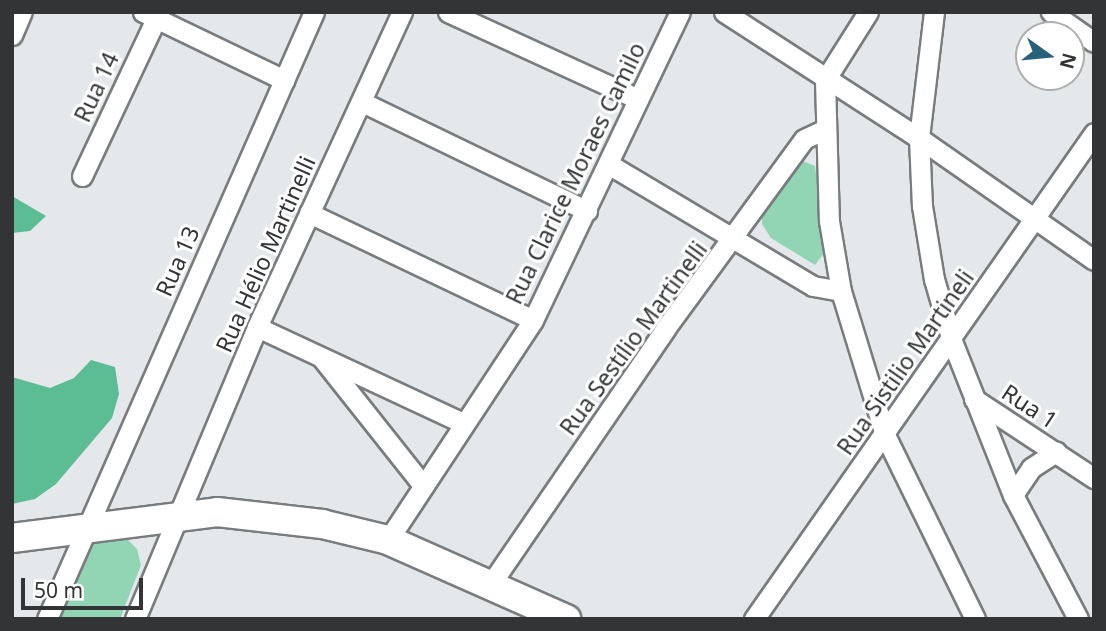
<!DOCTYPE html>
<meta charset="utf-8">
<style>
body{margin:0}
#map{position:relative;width:1106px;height:631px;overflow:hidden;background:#e4e8eb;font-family:"Noto Sans",sans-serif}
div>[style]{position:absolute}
.green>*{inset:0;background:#91d5b5}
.forest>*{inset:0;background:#5cbc93}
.roads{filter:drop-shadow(2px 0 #787c7f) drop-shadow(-2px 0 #787c7f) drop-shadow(0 2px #787c7f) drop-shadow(0 -2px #787c7f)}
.minor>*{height:19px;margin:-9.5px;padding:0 9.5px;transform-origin:9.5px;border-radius:9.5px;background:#fff}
.secondary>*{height:28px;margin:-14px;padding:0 14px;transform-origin:14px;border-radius:14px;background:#fff}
span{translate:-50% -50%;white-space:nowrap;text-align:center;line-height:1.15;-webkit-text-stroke:6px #fff;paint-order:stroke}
.street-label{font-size:23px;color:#333435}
.frame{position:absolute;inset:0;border:14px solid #333435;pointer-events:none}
.north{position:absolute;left:1015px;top:21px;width:70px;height:70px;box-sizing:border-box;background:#fff;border:2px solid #adaeae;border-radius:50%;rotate:105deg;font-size:19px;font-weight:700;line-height:28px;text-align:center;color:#333435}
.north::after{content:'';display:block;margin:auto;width:24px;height:32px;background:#28617a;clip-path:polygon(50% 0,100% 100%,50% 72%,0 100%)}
.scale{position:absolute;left:21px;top:578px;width:122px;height:32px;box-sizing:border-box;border:4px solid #333435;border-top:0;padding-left:9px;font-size:21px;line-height:24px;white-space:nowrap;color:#333435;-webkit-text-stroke:5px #fff;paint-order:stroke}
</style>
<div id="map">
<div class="green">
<div style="clip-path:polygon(800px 160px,815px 166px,825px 252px,815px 265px,771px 238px,762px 224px,762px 211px)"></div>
<div style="clip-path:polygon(125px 537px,137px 549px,141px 565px,120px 619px,53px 619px,87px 543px,94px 538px)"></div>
</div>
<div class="forest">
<div style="clip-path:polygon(12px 196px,46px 216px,30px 231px,12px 233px)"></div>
<div style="clip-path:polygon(91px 360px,115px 367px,119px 394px,112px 418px,56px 484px,35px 499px,12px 504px,12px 377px,50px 388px,74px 378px)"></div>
</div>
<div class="roads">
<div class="minor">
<div style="left:143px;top:12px;width:157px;rotate:25.7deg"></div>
<div style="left:448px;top:12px;width:209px;rotate:24.6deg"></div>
<div style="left:724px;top:12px;width:232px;rotate:32.9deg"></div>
<div style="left:919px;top:138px;width:213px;rotate:34.9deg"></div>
<div style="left:868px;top:12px;width:80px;rotate:122.3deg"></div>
<div style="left:825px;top:80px;width:141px;rotate:88.4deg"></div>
<div style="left:829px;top:221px;width:71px;rotate:80.3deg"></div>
<div style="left:841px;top:291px;width:151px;rotate:73deg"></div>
<div style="left:885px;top:435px;width:205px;rotate:63.9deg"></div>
<div style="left:934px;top:12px;width:127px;rotate:96.8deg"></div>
<div style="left:919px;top:138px;width:68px;rotate:87.5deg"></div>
<div style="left:922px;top:206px;width:74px;rotate:80.7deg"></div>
<div style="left:934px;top:279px;width:65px;rotate:73.8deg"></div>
<div style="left:952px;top:341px;width:166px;rotate:68.4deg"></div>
<div style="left:1013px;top:495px;width:140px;rotate:62.3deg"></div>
<div style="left:1051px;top:12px;width:52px;rotate:34.9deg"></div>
<div style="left:12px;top:35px;width:25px;rotate:-67deg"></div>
<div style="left:362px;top:102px;width:250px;rotate:25.8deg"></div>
<div style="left:610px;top:165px;width:236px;rotate:30.8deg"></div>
<div style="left:813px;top:286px;width:28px;rotate:10deg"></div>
<div style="left:82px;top:176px;width:174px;rotate:-64.8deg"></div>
<div style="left:309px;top:213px;width:248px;rotate:25.5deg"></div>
<div style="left:257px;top:327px;width:227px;rotate:25deg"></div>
<div style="left:322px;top:358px;width:161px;rotate:51.6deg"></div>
<div style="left:974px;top:399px;width:144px;rotate:33.4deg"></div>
<div style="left:1013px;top:495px;width:32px;rotate:-56deg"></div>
<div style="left:1031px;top:468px;width:30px;rotate:-33deg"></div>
<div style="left:388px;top:540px;width:263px;rotate:-56.6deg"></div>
<div style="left:533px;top:320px;width:341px;rotate:-64.5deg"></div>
<div style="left:490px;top:585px;width:310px;rotate:-55.6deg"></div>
<div style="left:665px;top:329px;width:235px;rotate:-53.8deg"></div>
<div style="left:804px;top:139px;width:23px;rotate:-25deg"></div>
<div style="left:47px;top:619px;width:663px;rotate:-66.26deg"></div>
<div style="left:135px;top:619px;width:316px;rotate:-67.3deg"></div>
<div style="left:257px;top:327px;width:347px;rotate:-65.3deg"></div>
<div style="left:754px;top:619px;width:593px;rotate:-55.02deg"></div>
</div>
<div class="secondary">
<div style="left:12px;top:538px;width:207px;rotate:-7.2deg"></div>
<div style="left:217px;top:512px;width:106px;rotate:6.5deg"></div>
<div style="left:322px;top:524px;width:68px;rotate:13.6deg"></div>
<div style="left:388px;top:540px;width:195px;rotate:23.9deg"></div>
</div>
</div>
<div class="street-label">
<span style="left:96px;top:87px;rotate:-65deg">Rua 14</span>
<span style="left:575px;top:173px;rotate:-64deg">Rua Clarice Moraes Camilo</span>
<span style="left:265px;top:254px;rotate:-66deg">Rua Hélio Martinelli</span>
<span style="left:177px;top:261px;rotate:-66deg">Rua 13</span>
<span style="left:633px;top:338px;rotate:-54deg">Rua Sestílio Martinelli</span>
<span style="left:905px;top:362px;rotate:-55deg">Rua Sistilio Martineli</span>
<span style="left:1030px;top:406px;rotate:33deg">Rua 1</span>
</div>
<div class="frame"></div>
<div class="north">N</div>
<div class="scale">50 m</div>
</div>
